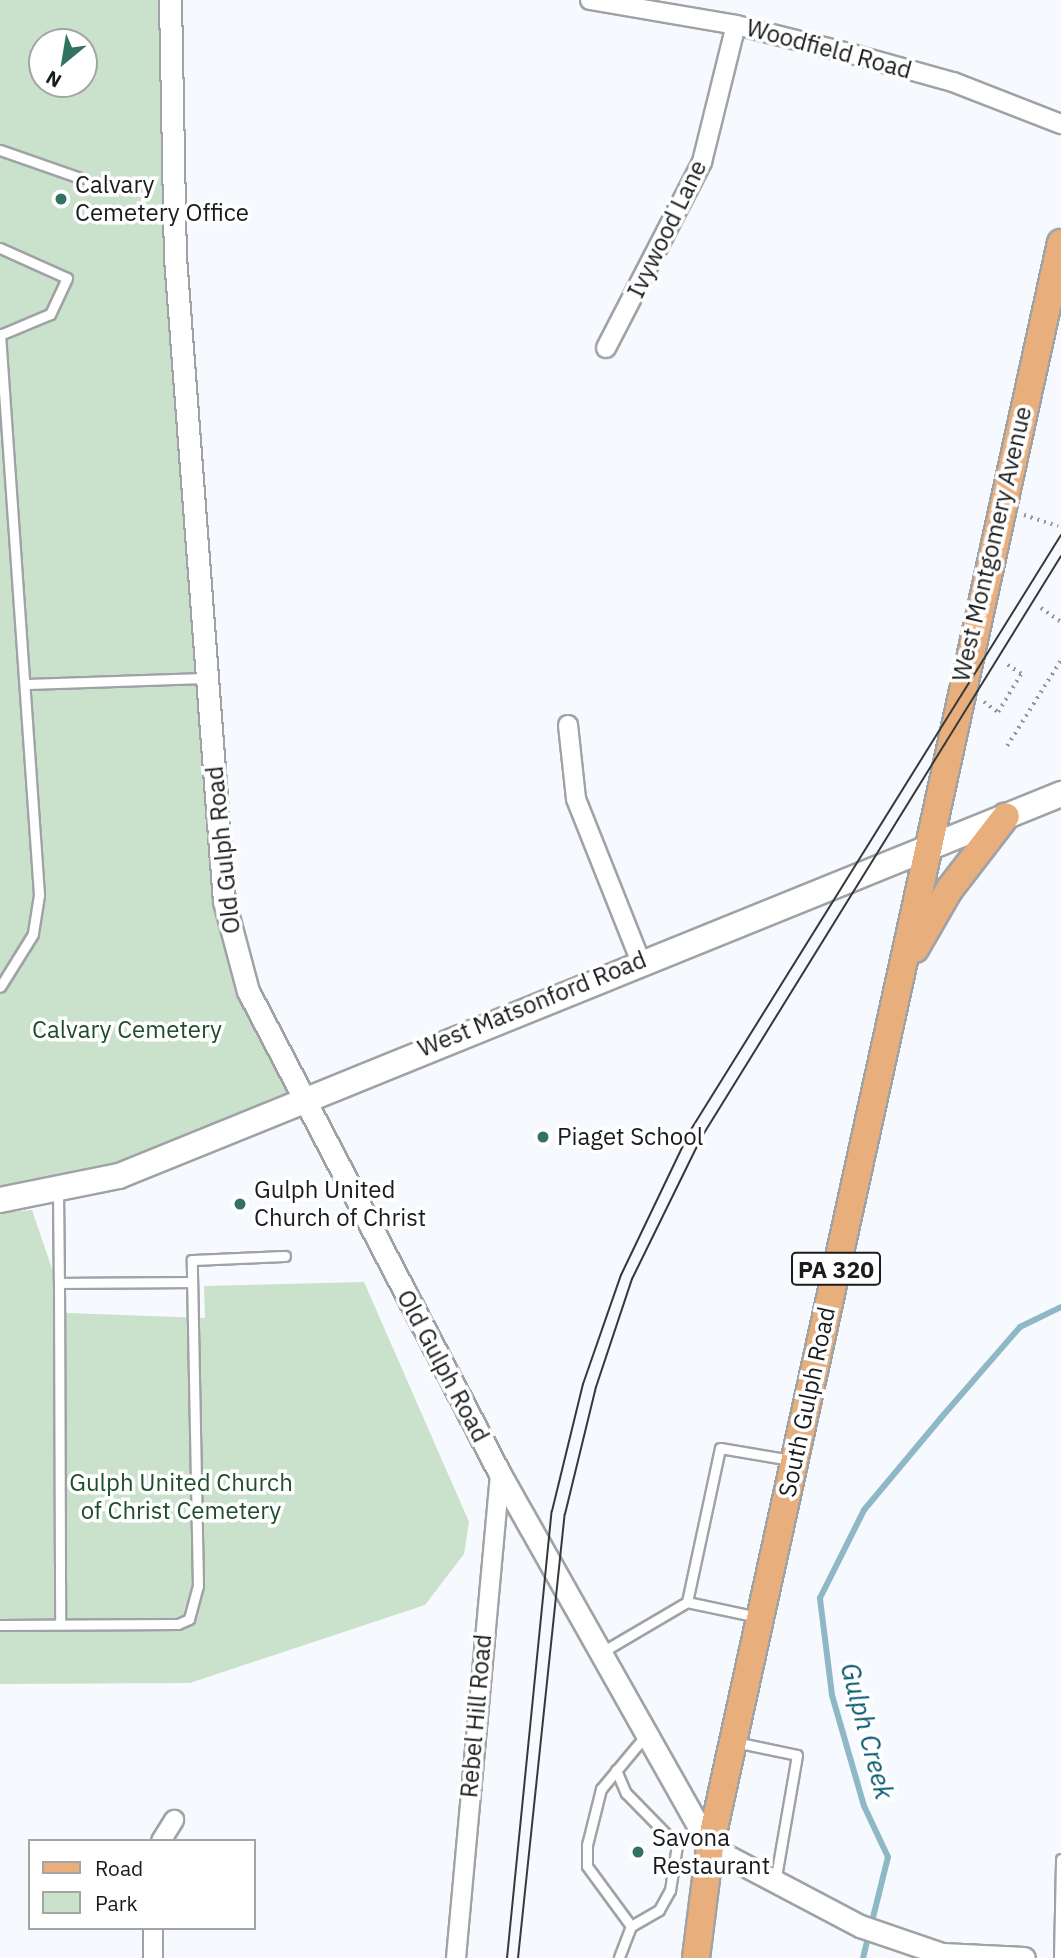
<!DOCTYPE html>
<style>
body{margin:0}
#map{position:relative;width:1061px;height:1958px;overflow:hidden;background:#f6f9fd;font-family:"IBM Plex Sans",sans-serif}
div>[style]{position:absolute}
.green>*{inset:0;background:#cae1cc}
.stream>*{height:6px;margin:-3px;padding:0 3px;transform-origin:3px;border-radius:3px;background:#8fb8c7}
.path>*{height:3.5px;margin-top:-1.75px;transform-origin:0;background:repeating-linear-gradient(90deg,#95979a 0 2px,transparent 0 7px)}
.roads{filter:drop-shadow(2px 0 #a0a3a6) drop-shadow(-2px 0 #a0a3a6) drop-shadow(0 2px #a0a3a6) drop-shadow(0 -2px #a0a3a6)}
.service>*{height:9px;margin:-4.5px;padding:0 4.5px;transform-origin:4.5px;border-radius:4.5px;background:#fff}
.minor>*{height:18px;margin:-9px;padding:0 9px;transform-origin:9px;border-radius:9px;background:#fff}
.tertiary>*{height:21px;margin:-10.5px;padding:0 10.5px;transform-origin:10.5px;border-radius:10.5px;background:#fff}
.secondary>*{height:24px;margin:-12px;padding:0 12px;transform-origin:12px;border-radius:12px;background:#fff}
.primary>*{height:26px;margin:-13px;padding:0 13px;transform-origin:13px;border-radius:13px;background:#e8af7c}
.tram>*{height:2px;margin:-1px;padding:0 1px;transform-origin:1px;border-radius:1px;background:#36383a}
.dots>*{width:19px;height:19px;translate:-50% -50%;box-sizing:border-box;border:4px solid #fff;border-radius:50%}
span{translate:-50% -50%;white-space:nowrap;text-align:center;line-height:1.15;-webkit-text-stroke:7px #fff;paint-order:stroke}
.shield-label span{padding:2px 5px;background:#fff;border:2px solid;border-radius:5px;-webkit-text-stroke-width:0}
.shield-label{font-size:23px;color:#191b1c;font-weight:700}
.street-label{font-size:24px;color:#191b1c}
.poi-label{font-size:24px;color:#191b1c}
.left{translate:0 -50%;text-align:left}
.park-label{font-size:24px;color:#214e2a}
.water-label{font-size:26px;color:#03586f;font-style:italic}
.legend{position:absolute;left:28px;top:1839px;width:228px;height:91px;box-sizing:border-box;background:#fff;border:2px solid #a3a4a4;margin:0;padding:9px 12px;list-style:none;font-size:21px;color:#191b1c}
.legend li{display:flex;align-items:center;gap:14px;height:35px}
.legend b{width:35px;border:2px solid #a3a4a4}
.north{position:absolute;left:28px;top:28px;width:70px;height:70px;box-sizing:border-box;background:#fff;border:2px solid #a3a4a4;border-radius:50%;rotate:210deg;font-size:19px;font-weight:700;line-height:28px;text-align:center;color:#191b1c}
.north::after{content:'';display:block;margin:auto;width:24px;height:32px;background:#327260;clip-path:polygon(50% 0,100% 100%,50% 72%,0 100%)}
</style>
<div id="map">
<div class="green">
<div style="clip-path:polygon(evenodd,0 0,170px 0,175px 257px,236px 957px,303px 1097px,119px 1176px,0 1200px,0 0,42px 42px,84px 42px,84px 84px,42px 84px,42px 42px)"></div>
<div style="clip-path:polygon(32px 1210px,67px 1313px,205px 1318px,204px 1286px,364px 1282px,469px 1522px,464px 1554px,425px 1605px,190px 1683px,0 1684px,0 1213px)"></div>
</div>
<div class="stream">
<div style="left:863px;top:1958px;width:104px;rotate:-76.1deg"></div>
<div style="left:888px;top:1857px;width:56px;rotate:-115.2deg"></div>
<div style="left:864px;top:1806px;width:116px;rotate:-106.1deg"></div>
<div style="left:832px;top:1695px;width:98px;rotate:-97.1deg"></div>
<div style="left:820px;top:1598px;width:98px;rotate:-63.4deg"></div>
<div style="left:864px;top:1510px;width:119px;rotate:-50.1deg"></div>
<div style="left:940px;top:1419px;width:122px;rotate:-49deg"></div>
<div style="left:1020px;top:1327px;width:46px;rotate:-26deg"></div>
</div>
<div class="path">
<div style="left:1024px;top:515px;width:36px;rotate:18deg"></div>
<div style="left:1041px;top:608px;width:24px;rotate:35deg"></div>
<div style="left:984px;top:702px;width:17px;rotate:36deg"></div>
<div style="left:998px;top:712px;width:44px;rotate:-58.8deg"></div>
<div style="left:1021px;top:674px;width:17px;rotate:-147deg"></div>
<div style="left:1007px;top:746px;width:102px;rotate:-57.9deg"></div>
</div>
<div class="roads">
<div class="service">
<div style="left:0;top:150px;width:85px;rotate:19.3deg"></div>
<div style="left:0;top:248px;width:73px;rotate:24.1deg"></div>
<div style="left:67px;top:278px;width:40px;rotate:115deg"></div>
<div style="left:50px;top:314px;width:54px;rotate:157.2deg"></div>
<div style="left:0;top:334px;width:562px;rotate:86.02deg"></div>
<div style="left:39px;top:895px;width:39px;rotate:99deg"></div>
<div style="left:33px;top:934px;width:62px;rotate:121.9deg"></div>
<div style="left:25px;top:684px;width:182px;rotate:-1.9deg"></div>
<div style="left:58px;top:1193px;width:90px;rotate:89.4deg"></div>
<div style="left:59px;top:1283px;width:132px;rotate:-0.4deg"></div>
<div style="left:59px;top:1283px;width:341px;rotate:89.8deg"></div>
<div style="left:687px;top:1602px;width:157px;rotate:-77.9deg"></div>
<div style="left:720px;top:1448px;width:72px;rotate:9.6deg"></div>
<div style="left:0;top:1625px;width:178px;rotate:-0.3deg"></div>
<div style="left:178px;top:1624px;width:12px;rotate:-24deg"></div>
<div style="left:189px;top:1619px;width:34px;rotate:-75deg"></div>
<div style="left:198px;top:1586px;width:326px;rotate:-91.1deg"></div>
<div style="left:192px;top:1260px;width:93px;rotate:-2.5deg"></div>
<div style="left:602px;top:1652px;width:99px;rotate:-30.5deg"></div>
<div style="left:687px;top:1602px;width:73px;rotate:11.9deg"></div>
<div style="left:735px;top:1742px;width:63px;rotate:11.8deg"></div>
<div style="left:797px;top:1755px;width:129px;rotate:99.8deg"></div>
<div style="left:616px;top:1770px;width:25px;rotate:67deg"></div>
<div style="left:626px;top:1793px;width:73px;rotate:45.6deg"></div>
<div style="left:677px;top:1845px;width:46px;rotate:98.8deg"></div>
<div style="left:670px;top:1890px;width:23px;rotate:119deg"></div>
<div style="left:659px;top:1910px;width:32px;rotate:150deg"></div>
<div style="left:631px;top:1926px;width:34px;rotate:111deg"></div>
<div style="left:631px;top:1926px;width:74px;rotate:-126.3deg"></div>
<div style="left:587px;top:1866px;width:21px;rotate:-90deg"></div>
<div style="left:587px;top:1845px;width:58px;rotate:-76deg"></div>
<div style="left:601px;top:1789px;width:70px;rotate:-50.2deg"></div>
<div style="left:1059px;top:1958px;width:99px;rotate:-88.8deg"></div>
</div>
<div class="minor">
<div style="left:590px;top:0;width:148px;rotate:9.7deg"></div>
<div style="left:736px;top:25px;width:120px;rotate:14deg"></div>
<div style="left:852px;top:54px;width:105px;rotate:15.5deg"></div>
<div style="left:953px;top:82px;width:116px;rotate:21.3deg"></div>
<div style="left:606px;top:348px;width:209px;rotate:-62.7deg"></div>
<div style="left:702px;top:162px;width:141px;rotate:-76.1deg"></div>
<div style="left:568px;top:725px;width:74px;rotate:83.8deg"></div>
<div style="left:576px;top:799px;width:173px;rotate:68.3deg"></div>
<div style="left:161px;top:1841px;width:25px;rotate:-58deg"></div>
<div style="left:153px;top:1958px;width:30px;rotate:-90deg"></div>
<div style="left:456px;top:1958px;width:486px;rotate:-84.8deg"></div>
</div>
<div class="tertiary">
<div style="left:170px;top:0;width:257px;rotate:88.9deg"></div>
<div style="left:175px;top:257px;width:646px;rotate:85.65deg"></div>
<div style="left:224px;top:901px;width:93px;rotate:75.1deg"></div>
<div style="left:248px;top:991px;width:545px;rotate:62.45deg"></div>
<div style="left:500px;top:1474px;width:428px;rotate:60.6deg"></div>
<div style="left:710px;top:1847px;width:170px;rotate:27.8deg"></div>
<div style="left:860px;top:1926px;width:87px;rotate:18.9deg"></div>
<div style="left:942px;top:1954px;width:82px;rotate:2.8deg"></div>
</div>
<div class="secondary">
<div style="left:0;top:1200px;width:121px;rotate:-11.4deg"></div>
<div style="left:119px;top:1176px;width:1017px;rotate:-22.07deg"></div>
</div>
<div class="primary">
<div style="left:915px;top:949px;width:68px;rotate:-60deg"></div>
<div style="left:949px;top:890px;width:93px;rotate:-52.4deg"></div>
<div style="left:696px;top:1958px;width:112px;rotate:-82.8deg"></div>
<div style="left:710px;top:1847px;width:1642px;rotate:-77.66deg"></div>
</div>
</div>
<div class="tram">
<div style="left:507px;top:1958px;width:449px;rotate:-84.3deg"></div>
<div style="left:552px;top:1511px;width:131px;rotate:-76.3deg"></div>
<div style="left:583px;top:1384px;width:115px;rotate:-70.8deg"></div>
<div style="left:621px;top:1275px;width:160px;rotate:-64.4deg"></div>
<div style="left:690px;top:1131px;width:702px;rotate:-58.1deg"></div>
<div style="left:518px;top:1958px;width:446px;rotate:-84deg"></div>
<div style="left:565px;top:1514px;width:131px;rotate:-76.3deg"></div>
<div style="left:596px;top:1387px;width:114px;rotate:-71.6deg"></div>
<div style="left:632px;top:1279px;width:157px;rotate:-63.9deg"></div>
<div style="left:701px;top:1138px;width:684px;rotate:-58.26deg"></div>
</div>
<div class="dots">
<div style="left:61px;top:199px;background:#327260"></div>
<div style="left:543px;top:1137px;background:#327260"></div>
<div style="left:240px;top:1204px;background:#327260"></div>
<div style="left:638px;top:1852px;background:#327260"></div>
</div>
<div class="shield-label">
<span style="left:836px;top:1269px">PA 320</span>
</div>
<div class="street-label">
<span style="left:829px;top:49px;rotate:15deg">Woodfield Road</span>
<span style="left:667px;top:229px;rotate:-64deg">Ivywood Lane</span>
<span style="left:992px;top:544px;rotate:-77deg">West Montgomery Avenue</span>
<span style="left:223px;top:850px;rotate:-96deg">Old Gulph Road</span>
<span style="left:532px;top:1004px;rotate:-22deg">West Matsonford Road</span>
<span style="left:443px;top:1366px;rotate:62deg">Old Gulph Road</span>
<span style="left:807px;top:1402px;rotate:-78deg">South Gulph Road</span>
<span style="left:476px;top:1716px;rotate:-85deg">Rebel Hill Road</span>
</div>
<div class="poi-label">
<span class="left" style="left:75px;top:199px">Calvary<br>Cemetery Office</span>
<span class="left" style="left:557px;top:1137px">Piaget School</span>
<span class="left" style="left:254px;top:1204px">Gulph United<br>Church of Christ</span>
<span class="left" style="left:652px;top:1852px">Savona<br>Restaurant</span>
</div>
<div class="park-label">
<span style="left:127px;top:1030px">Calvary Cemetery</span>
<span style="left:181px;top:1497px">Gulph United Church<br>of Christ Cemetery</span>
</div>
<div class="water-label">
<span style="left:867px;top:1731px;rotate:75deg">Gulph Creek</span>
</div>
<ul class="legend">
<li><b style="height:9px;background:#e8af7c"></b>Road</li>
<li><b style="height:19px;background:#cae1cc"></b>Park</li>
</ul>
<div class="north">N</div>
</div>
